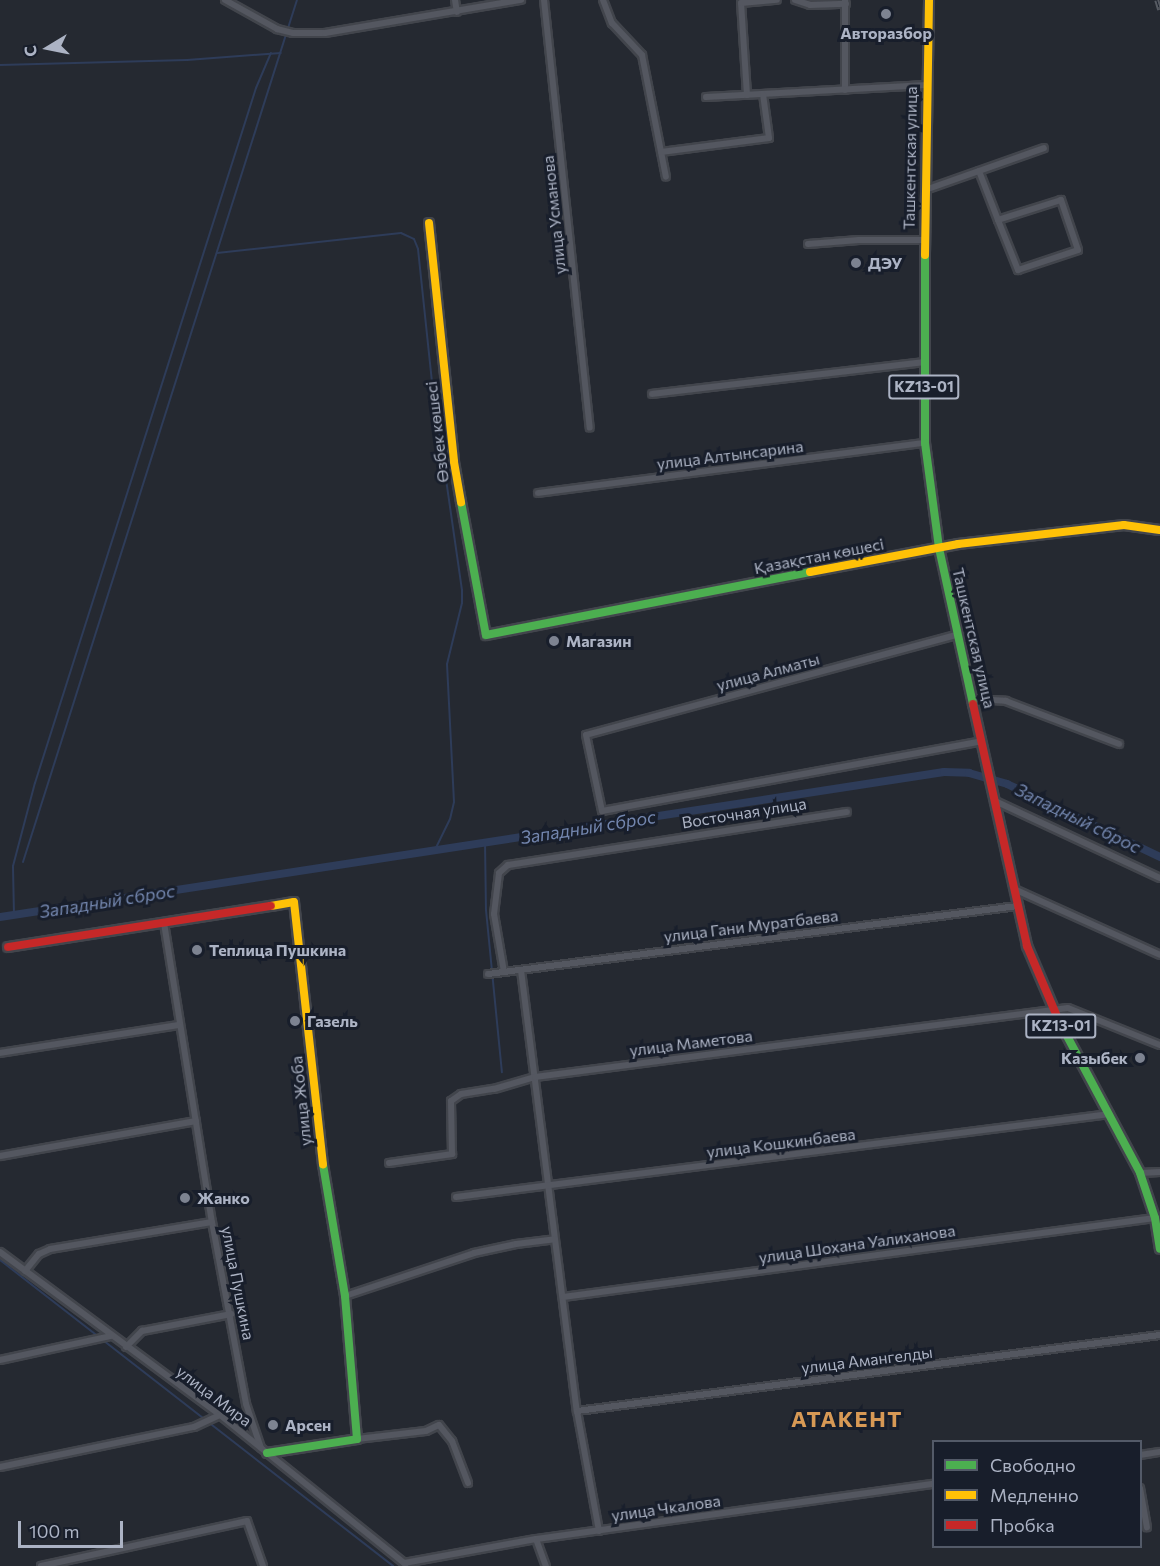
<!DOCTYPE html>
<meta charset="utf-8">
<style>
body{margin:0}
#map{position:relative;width:1160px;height:1566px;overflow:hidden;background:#252931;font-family:Commissioner,sans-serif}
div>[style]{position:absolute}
.stream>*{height:2px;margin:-1px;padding:0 1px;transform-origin:1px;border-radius:1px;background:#2e3c59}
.canal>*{height:8px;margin:-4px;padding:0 4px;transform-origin:4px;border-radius:4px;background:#2e3c59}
.roads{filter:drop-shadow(2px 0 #42454c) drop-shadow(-2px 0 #42454c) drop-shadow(0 2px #42454c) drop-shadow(0 -2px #42454c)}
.street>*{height:6px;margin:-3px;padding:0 3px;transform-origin:3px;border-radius:3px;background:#545760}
.fast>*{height:8px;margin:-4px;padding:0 4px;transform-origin:4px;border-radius:4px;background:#4caf50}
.slow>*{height:8px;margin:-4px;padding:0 4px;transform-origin:4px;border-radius:4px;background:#ffc107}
.jam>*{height:8px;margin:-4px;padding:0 4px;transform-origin:4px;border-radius:4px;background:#c62828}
.rail>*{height:4.5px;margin-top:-2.25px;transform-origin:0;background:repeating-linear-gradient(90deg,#181e2b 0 7px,#575b63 0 14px);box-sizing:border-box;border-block:2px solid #575b63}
.dots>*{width:16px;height:16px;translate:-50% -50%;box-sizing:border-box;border:3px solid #181e2b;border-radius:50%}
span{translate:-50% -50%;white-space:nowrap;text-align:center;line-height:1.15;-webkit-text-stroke:6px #181e2b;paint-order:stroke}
.shield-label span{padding:2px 4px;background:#181e2b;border:2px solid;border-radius:4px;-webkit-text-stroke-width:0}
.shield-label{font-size:15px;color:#acb3c4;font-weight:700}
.poi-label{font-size:16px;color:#acb3c4;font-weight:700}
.left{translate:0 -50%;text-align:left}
.right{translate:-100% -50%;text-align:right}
.street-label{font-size:16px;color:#acb3c4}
.water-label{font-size:18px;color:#7386ae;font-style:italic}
.district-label{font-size:22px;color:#d79955;font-weight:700;letter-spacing:1.5px}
.legend{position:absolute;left:932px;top:1440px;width:210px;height:108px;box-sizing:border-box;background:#181e2b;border:2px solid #535a68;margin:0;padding:8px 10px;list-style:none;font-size:18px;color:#acb3c4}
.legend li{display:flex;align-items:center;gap:12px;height:30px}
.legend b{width:30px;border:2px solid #535a68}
.north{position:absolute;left:18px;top:18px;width:60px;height:60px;-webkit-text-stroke:4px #181e2b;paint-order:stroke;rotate:260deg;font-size:16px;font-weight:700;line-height:24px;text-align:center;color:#acb3c4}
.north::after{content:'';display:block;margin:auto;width:21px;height:27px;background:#acb3c4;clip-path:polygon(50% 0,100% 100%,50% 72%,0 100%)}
.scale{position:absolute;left:18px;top:1521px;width:105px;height:27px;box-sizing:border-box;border:3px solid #acb3c4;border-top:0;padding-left:8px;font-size:18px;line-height:21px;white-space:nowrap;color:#acb3c4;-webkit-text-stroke:4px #181e2b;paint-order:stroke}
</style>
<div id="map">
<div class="stream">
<div style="left:0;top:65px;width:187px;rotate:-1.5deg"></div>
<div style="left:187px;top:60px;width:94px;rotate:-4.3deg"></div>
<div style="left:217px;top:253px;width:185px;rotate:-6.2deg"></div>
<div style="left:401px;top:233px;width:14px;rotate:25deg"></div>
<div style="left:414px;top:239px;width:11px;rotate:68deg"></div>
<div style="left:418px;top:249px;width:134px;rotate:84deg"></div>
<div style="left:432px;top:382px;width:210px;rotate:81.8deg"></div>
<div style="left:462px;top:590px;width:13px;rotate:90deg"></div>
<div style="left:462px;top:603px;width:63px;rotate:103.8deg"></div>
<div style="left:447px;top:664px;width:138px;rotate:87.1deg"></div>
<div style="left:454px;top:802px;width:17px;rotate:103deg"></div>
<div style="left:450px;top:819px;width:32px;rotate:116deg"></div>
<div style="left:485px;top:841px;width:69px;rotate:89.2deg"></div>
<div style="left:486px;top:910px;width:163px;rotate:84.4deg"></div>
<div style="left:23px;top:862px;width:904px;rotate:-72.37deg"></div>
<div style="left:14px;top:915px;width:49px;rotate:-91.2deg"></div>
<div style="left:13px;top:866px;width:86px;rotate:-75.2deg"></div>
<div style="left:35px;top:783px;width:729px;rotate:-72.36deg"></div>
<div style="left:256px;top:88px;width:38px;rotate:-67deg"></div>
<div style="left:0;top:1260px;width:498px;rotate:37.9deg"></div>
</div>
<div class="canal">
<div style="left:0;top:917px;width:955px;rotate:-8.73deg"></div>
<div style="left:944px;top:772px;width:25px;rotate:2deg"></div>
<div style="left:969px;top:773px;width:40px;rotate:16deg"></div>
<div style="left:1007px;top:784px;width:170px;rotate:25.5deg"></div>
</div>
<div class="roads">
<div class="street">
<div style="left:225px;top:0;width:60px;rotate:29.1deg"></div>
<div style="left:277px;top:29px;width:16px;rotate:14deg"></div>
<div style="left:293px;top:33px;width:32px"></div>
<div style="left:325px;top:33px;width:199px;rotate:-9.6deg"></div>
<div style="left:455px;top:0;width:12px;rotate:81deg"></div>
<div style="left:544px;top:0;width:430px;rotate:83.9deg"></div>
<div style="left:603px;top:0;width:25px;rotate:69deg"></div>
<div style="left:612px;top:23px;width:44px;rotate:46.8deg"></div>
<div style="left:642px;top:55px;width:124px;rotate:78.9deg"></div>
<div style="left:795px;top:0;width:16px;rotate:18deg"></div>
<div style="left:810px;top:5px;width:36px;rotate:-2deg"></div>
<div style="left:845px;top:90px;width:90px;rotate:-90deg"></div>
<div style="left:747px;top:95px;width:92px;rotate:-93.7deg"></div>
<div style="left:741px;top:3px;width:36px;rotate:-5deg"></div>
<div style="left:706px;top:97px;width:221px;rotate:-3.1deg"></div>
<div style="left:661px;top:152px;width:109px;rotate:-7.4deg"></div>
<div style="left:769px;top:138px;width:44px;rotate:-97.8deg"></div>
<div style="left:979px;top:171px;width:53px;rotate:68.8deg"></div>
<div style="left:998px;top:220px;width:54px;rotate:68.2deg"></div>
<div style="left:1018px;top:270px;width:63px;rotate:-18.4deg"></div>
<div style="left:1078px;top:250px;width:53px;rotate:-108.8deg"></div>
<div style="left:1061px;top:200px;width:66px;rotate:162.4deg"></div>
<div style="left:925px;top:190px;width:126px;rotate:-19.4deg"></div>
<div style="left:808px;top:244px;width:51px;rotate:-4.5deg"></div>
<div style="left:859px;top:240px;width:65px"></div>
<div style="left:652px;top:394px;width:274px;rotate:-6.7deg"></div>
<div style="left:538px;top:493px;width:390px;rotate:-7.4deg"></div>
<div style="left:956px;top:635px;width:383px;rotate:164.9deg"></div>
<div style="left:586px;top:735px;width:78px;rotate:78.1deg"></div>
<div style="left:602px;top:811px;width:386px;rotate:-10.4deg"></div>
<div style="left:972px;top:699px;width:34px;rotate:3deg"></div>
<div style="left:1006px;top:701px;width:121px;rotate:20.8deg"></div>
<div style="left:995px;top:801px;width:182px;rotate:25deg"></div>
<div style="left:1014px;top:889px;width:160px;rotate:24.3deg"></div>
<div style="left:164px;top:923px;width:303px;rotate:80.9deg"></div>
<div style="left:212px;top:1222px;width:185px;rotate:79.4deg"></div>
<div style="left:246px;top:1404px;width:46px;rotate:71.2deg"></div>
<div style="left:521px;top:970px;width:445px;rotate:82.8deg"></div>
<div style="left:577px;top:1411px;width:122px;rotate:79.6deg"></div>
<div style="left:504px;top:972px;width:59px;rotate:-99.8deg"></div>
<div style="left:494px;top:914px;width:41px;rotate:-83deg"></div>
<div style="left:499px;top:873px;width:12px;rotate:-42deg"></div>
<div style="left:508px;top:865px;width:343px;rotate:-8.9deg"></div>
<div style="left:488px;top:974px;width:533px;rotate:-7.32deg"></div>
<div style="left:0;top:1053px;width:181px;rotate:-8.9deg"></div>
<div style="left:0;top:1156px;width:199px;rotate:-10.1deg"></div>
<div style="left:389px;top:1163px;width:64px;rotate:-8.1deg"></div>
<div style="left:452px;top:1154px;width:53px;rotate:-91.1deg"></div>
<div style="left:451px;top:1101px;width:12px;rotate:-35deg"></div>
<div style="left:461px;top:1094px;width:33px;rotate:-9deg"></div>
<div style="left:494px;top:1089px;width:43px;rotate:-16.3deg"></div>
<div style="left:535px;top:1077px;width:537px;rotate:-7.38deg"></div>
<div style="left:1068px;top:1008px;width:99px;rotate:21.9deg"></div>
<div style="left:1140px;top:1173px;width:20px;rotate:-3deg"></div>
<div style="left:456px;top:1197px;width:659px;rotate:-7.23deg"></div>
<div style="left:0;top:1252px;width:274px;rotate:36.5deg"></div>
<div style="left:220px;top:1415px;width:238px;rotate:38.8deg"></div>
<div style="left:25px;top:1271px;width:22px;rotate:-51deg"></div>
<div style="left:39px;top:1254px;width:12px;rotate:-24deg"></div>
<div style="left:50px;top:1249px;width:164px;rotate:-9.5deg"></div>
<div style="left:345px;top:1296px;width:136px;rotate:-18.4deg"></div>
<div style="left:474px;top:1253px;width:43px;rotate:-12.1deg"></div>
<div style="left:516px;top:1244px;width:39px;rotate:-7deg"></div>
<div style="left:563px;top:1297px;width:597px;rotate:-7.6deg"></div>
<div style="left:126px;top:1347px;width:23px;rotate:-45deg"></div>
<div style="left:142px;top:1331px;width:91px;rotate:-10.8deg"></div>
<div style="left:0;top:1360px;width:114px;rotate:-12.2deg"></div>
<div style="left:577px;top:1411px;width:588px;rotate:-7.43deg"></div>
<div style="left:357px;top:1439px;width:69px;rotate:-6.6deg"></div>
<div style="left:426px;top:1431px;width:14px;rotate:-25deg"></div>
<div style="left:439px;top:1425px;width:21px;rotate:51deg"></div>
<div style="left:452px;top:1441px;width:45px;rotate:69.1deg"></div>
<div style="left:1140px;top:1455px;width:20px;rotate:-9deg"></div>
<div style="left:0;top:1467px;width:198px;rotate:-11.7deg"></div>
<div style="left:194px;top:1427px;width:29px;rotate:-25deg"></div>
<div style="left:1140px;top:1488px;width:40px;rotate:80deg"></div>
<div style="left:536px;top:1539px;width:29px;rotate:70deg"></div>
<div style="left:404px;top:1563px;width:134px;rotate:-10.3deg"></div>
<div style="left:536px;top:1539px;width:402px;rotate:-7.9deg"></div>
<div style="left:41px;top:1566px;width:211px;rotate:-12.3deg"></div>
<div style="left:247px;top:1521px;width:48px;rotate:70.4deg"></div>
</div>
<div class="fast">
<div style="left:925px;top:255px;width:188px;rotate:90deg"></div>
<div style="left:925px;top:443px;width:106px;rotate:82.4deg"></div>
<div style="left:939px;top:548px;width:160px;rotate:77.7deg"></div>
<div style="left:461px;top:502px;width:135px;rotate:79.4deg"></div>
<div style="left:486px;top:635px;width:330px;rotate:-11deg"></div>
<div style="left:1059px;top:1021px;width:172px;rotate:61.9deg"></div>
<div style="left:1140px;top:1173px;width:47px;rotate:71.6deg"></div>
<div style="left:1155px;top:1218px;width:31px;rotate:81deg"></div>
<div style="left:267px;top:1453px;width:91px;rotate:-8.8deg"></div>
<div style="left:357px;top:1439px;width:144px;rotate:-94.8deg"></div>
<div style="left:345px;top:1296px;width:134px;rotate:-99.5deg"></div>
</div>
<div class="slow">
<div style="left:429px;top:223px;width:240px;rotate:84deg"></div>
<div style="left:454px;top:462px;width:41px;rotate:80.1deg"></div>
<div style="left:925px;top:255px;width:255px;rotate:-89.1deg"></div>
<div style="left:810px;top:572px;width:151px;rotate:-10.7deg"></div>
<div style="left:958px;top:544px;width:167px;rotate:-6.5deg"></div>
<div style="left:1124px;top:525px;width:36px;rotate:8deg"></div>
<div style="left:271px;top:906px;width:23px;rotate:-10deg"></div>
<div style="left:294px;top:902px;width:264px;rotate:83.7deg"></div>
</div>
<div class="jam">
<div style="left:973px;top:704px;width:248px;rotate:77.4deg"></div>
<div style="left:1027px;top:946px;width:82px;rotate:66.9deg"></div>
<div style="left:8px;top:947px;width:266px;rotate:-8.9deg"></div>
</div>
</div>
<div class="rail">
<div style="left:1157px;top:0;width:10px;rotate:73deg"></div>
</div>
<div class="dots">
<div style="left:886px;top:14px;background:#7d8391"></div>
<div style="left:856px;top:263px;background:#7d8391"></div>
<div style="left:554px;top:641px;background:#7d8391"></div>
<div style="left:197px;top:950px;background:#7d8391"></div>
<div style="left:295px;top:1021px;background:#7d8391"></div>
<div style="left:1140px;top:1058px;background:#7d8391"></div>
<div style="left:185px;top:1198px;background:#7d8391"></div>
<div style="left:273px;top:1425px;background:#7d8391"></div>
</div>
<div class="shield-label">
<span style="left:924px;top:387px">KZ13-01</span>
<span style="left:1061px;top:1026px">KZ13-01</span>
</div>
<div class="poi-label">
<span style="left:886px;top:33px">Авторазбор</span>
<span class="left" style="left:868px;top:263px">ДЭУ</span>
<span class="left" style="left:566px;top:641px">Магазин</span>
<span class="left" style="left:209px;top:950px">Теплица Пушкина</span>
<span class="left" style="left:307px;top:1021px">Газель</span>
<span class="right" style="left:1128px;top:1058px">Казыбек</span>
<span class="left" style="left:197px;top:1198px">Жанко</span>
<span class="left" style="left:285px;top:1425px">Арсен</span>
</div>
<div class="street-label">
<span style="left:910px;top:158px;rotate:-89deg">Ташкентская улица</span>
<span style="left:554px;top:215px;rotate:-96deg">улица Усманова</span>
<span style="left:437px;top:432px;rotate:-97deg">Өзбек көшесі</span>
<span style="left:730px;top:455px;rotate:-7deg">улица Алтынсарина</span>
<span style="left:819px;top:556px;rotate:-11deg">Қазақстан көшесі</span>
<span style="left:974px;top:638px;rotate:77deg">Ташкентская улица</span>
<span style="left:768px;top:672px;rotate:-15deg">улица Алматы</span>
<span style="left:744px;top:813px;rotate:-9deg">Восточная улица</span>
<span style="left:751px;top:926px;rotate:-7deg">улица Гани Муратбаева</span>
<span style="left:691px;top:1043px;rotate:-7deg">улица Маметова</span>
<span style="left:301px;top:1101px;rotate:-96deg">улица Жоба</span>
<span style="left:781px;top:1143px;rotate:-7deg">улица Кошкинбаева</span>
<span style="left:857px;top:1244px;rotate:-8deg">улица Шохана Уалиханова</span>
<span style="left:238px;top:1283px;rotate:79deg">улица Пушкина</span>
<span style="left:867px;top:1360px;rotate:-7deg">улица Амангелды</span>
<span style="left:214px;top:1396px;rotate:37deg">улица Мира</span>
<span style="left:666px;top:1508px;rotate:-8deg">улица Чкалова</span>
</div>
<div class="water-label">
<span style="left:1078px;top:818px;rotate:26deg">Западный сброс</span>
<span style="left:588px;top:827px;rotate:-9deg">Западный сброс</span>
<span style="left:107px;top:901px;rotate:-9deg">Западный сброс</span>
</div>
<div class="district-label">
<span style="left:847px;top:1419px">АТАКЕНТ</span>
</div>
<ul class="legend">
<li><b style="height:8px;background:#4caf50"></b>Свободно</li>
<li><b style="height:8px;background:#ffc107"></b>Медленно</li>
<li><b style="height:8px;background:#c62828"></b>Пробка</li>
</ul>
<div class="north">С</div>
<div class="scale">100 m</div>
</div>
